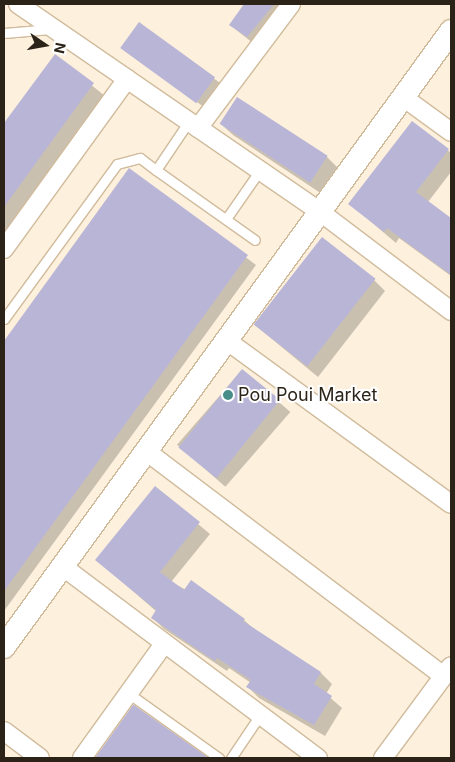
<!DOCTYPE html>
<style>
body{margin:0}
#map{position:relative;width:455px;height:762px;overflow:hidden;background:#fdf0dd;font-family:Inter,sans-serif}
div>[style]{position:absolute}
.shadow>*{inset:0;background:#0003;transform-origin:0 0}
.building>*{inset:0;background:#b9b5d7;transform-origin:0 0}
.roads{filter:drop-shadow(1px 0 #d0bb9c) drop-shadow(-1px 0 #d0bb9c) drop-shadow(0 1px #d0bb9c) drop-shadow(0 -1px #d0bb9c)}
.service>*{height:9px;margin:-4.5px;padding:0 4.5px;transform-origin:4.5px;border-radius:4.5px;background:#fff}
.minor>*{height:18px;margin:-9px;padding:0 9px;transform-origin:9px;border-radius:9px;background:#fff}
.tertiary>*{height:22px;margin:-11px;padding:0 11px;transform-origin:11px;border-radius:11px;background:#fff}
.dots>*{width:14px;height:14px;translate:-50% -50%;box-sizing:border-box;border:2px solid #fff;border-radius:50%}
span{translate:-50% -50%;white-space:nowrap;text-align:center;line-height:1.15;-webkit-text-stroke:4px #fff;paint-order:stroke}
.poi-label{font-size:18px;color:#2b2318}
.left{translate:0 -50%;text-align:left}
.frame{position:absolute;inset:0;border:5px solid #2b2318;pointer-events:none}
.north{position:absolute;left:20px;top:20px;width:50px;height:50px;-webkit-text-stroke:4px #fff;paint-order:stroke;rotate:102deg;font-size:14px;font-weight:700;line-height:20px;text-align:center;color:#2b2318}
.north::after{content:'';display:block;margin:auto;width:18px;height:22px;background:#2b2318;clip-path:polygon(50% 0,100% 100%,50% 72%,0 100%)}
</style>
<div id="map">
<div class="shadow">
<div style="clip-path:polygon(245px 4px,294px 4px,259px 48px,230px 25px)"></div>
<div style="left:139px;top:24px;width:105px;height:29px;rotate:36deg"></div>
<div style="clip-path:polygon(55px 56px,105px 96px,4px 233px,4px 125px)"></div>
<div style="clip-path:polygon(221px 124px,327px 157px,338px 168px,322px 194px,233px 135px)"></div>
<div style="clip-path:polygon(448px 150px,451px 154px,451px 172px,428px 202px,451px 220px,451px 276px,399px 238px,396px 243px,350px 204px)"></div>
<div style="clip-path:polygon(130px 170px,256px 265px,4px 611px,4px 343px)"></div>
<div style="clip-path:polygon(374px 280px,385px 291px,318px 377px,255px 325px)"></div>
<div style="left:242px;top:370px;width:64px;height:99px;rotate:41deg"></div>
<div style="clip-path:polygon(155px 488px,210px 534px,171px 582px,244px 620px,256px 631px,321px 673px,332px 684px,326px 694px,342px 708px,325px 736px,259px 698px,248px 687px,251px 683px,229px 668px,227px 671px,164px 629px,153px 618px,157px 612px,97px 560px)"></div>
<div style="clip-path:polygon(134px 706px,204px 758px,96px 758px)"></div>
</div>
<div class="building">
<div style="clip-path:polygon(244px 4px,274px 4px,247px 37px,229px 25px)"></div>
<div style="left:139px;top:22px;width:94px;height:32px;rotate:36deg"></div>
<div style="clip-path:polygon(55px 54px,94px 83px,4px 207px,4px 123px)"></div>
<div style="left:237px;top:97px;width:108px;height:32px;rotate:33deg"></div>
<div style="clip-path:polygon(412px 121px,449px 149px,416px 192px,451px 218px,451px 275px,387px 228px,384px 232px,348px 204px)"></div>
<div style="clip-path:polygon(129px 168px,248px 255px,4px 591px,4px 341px)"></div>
<div style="left:322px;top:237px;width:68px;height:111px;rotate:38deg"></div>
<div style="left:242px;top:369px;width:49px;height:101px;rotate:39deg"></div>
<div style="clip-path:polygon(155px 486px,200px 522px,160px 572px,184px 590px,191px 580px,245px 619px,243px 621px,321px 672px,314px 684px,332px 696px,314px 725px,246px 687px,251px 680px,217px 658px,215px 661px,151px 618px,156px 610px,95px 560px)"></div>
<div style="clip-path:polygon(133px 705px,134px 705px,209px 758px,95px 758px)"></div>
</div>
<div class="roads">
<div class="service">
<div style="left:4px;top:33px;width:47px;rotate:-4.9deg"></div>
<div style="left:156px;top:170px;width:121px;rotate:35.3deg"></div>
<div style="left:226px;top:219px;width:60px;rotate:-55.2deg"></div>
<div style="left:4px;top:319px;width:192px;rotate:-53.9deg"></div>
<div style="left:117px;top:164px;width:24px;rotate:-15deg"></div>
<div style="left:140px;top:158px;width:20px;rotate:37deg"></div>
<div style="left:156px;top:170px;width:59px;rotate:-56deg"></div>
<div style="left:128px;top:693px;width:112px;rotate:35.5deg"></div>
<div style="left:231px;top:758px;width:52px;rotate:-56deg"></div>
</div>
<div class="minor">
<div style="left:18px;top:4px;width:132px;rotate:34.5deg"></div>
<div style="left:403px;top:97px;width:59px;rotate:36.1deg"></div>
<div style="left:198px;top:128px;width:155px;rotate:-53.1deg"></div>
<div style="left:4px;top:249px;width:210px;rotate:-54.1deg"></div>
<div style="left:127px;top:79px;width:233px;rotate:34.5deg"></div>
<div style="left:319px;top:211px;width:166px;rotate:37.1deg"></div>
<div style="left:226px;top:340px;width:278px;rotate:36.1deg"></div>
<div style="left:146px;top:451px;width:373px;rotate:37.1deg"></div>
<div style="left:62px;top:566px;width:320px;rotate:36.9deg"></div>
<div style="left:4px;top:731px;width:45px;rotate:36.9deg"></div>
<div style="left:82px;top:758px;width:140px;rotate:-54.3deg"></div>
<div style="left:383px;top:758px;width:114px;rotate:-53.5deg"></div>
</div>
<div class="tertiary">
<div style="left:4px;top:647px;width:761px;rotate:-54.03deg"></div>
</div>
</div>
<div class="dots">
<div style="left:228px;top:395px;background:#468d8a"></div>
</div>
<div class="poi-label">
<span class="left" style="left:238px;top:395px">Pou Poui Market</span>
</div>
<div class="frame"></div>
<div class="north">N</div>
</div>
